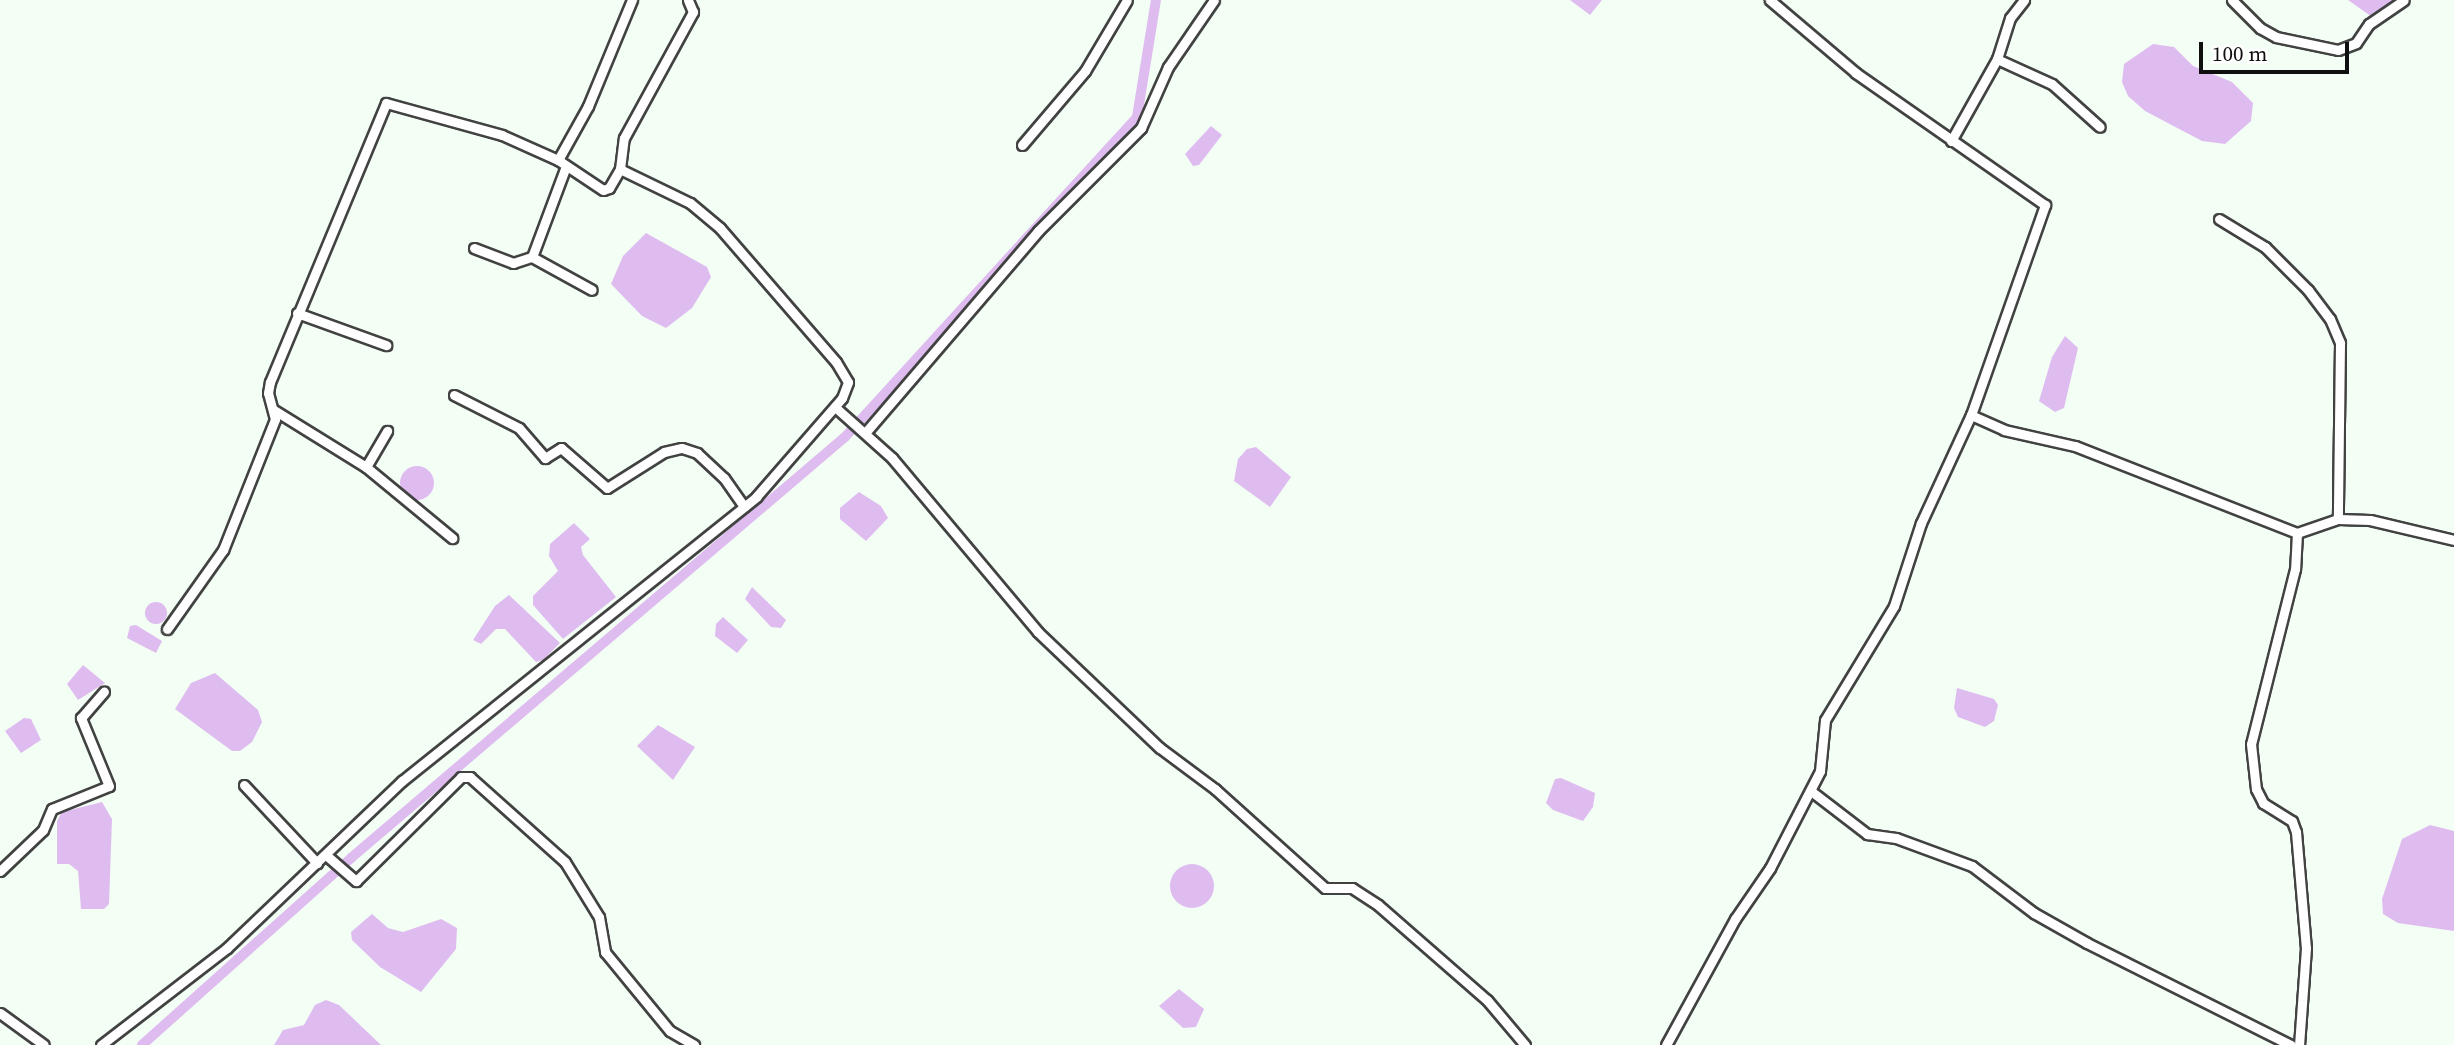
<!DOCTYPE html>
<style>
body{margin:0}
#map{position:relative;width:2454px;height:1045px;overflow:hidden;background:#f3fef4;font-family:"Source Serif 4",serif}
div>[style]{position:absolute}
.water>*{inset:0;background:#dfbcf0}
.round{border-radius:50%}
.canal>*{height:10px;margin:-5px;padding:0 5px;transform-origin:5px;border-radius:5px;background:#dfbcf0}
.roads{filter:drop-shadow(2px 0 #424242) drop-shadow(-2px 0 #424242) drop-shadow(0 2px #424242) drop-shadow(0 -2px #424242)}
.street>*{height:9px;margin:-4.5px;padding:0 4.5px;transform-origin:4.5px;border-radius:4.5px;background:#fff}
span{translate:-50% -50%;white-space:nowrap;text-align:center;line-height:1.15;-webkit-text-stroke:7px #fff;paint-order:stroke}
.scale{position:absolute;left:2199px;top:42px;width:150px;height:32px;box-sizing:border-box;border:4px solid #0f0f0f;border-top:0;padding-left:9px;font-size:21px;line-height:24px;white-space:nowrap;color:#0f0f0f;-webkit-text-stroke:5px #fff;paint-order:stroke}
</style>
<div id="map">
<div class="water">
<div style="clip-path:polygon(1570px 0,1602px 0,1590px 15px)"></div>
<div style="clip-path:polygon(2348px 0,2394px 0,2372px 17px)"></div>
<div style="clip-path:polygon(2153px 44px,2174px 47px,2193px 66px,2232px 82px,2253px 103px,2251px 121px,2225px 144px,2202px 141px,2145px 111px,2128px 96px,2122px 82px,2124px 64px)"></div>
<div style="clip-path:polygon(1211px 126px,1222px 135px,1199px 165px,1193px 166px,1185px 154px)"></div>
<div style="clip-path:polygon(646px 233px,707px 267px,711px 277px,692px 308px,666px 328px,642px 316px,611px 284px,623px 256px)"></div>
<div style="clip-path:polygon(2065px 336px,2078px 348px,2064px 408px,2055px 412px,2039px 401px,2052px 357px)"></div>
<div style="clip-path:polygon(1256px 447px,1291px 477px,1270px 507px,1234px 481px,1238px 459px,1247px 449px)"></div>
<div class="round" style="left:400px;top:466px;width:34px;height:34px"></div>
<div style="clip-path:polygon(859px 492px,881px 506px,888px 518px,866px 541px,840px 519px,840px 508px)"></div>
<div style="clip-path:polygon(574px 523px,590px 539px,581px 547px,583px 555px,616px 597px,563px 639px,533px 605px,533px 596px,558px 571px,549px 556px,550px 544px)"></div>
<div style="clip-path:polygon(752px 587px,786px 620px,781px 628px,771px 627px,745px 599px)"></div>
<div style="clip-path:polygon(509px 595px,560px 643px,543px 660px,536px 662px,505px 629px,496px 629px,481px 644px,473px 640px,495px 606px)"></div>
<div class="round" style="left:145px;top:602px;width:22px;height:22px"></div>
<div style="clip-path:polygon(723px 617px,748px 640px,737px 653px,715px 636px,716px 624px)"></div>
<div style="clip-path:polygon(136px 625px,162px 641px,156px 653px,127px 638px,130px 626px)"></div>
<div style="clip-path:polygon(83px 665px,105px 683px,78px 700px,67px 684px)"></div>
<div style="clip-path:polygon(215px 673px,258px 710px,262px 722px,252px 742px,240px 751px,232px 751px,175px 709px,191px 683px)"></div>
<div style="clip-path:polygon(1957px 688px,1994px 699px,1998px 705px,1994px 721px,1985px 727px,1958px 717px,1954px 708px)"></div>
<div style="clip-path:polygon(24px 718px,31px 719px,41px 740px,21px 753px,5px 731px)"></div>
<div style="clip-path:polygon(658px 725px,695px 747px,673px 780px,637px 746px)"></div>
<div style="clip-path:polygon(1561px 778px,1595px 793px,1593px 807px,1583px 821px,1553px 810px,1546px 803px,1555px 779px)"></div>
<div style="clip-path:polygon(102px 802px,112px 819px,109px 904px,104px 909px,81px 909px,78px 871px,69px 864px,57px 864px,57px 821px,62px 812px)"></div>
<div style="clip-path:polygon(2430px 825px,2454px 831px,2454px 931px,2398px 923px,2383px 914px,2382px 899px,2402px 839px)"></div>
<div class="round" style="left:1170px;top:864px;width:44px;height:44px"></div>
<div style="clip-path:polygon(372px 914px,388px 928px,403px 932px,441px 919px,457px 928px,456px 949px,421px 992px,380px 967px,352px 940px,351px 932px)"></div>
<div style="clip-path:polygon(1179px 989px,1204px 1009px,1196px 1027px,1183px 1028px,1159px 1006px)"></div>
<div style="clip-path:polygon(326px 1000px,339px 1005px,381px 1045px,274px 1045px,283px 1030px,304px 1025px,315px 1005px)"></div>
</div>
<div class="canal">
<div style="left:142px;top:1045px;width:280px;rotate:-41.8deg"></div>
<div style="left:351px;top:858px;width:649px;rotate:-40.44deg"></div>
<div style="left:845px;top:437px;width:433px;rotate:-47.6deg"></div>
<div style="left:1137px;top:117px;width:119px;rotate:-80.8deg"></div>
</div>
<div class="roads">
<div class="street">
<div style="left:2232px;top:0;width:40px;rotate:45deg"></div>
<div style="left:2260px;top:28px;width:18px;rotate:29deg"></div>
<div style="left:2276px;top:37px;width:63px;rotate:11.8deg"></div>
<div style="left:2338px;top:50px;width:19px;rotate:-21deg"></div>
<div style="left:2356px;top:43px;width:23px;rotate:-56deg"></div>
<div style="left:2369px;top:24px;width:42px;rotate:-34.4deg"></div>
<div style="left:1997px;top:59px;width:60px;rotate:24.4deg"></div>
<div style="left:2052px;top:84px;width:64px;rotate:41.9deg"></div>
<div style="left:1951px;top:141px;width:94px;rotate:-60.7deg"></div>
<div style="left:1997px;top:59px;width:43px;rotate:-72.4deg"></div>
<div style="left:2010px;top:18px;width:23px;rotate:-52deg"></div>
<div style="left:1022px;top:145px;width:97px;rotate:-49.6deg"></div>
<div style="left:1085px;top:71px;width:82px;rotate:-59.4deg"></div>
<div style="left:620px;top:169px;width:31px;rotate:-83deg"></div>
<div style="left:624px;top:138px;width:144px;rotate:-61.3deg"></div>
<div style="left:693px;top:12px;width:13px;rotate:-113deg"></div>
<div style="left:2219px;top:219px;width:54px;rotate:31.3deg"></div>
<div style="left:2265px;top:247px;width:61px;rotate:45deg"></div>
<div style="left:2308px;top:290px;width:36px;rotate:53deg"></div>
<div style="left:2330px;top:319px;width:26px;rotate:67deg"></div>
<div style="left:2340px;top:343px;width:176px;rotate:90.7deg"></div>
<div style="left:474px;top:248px;width:42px;rotate:21deg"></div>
<div style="left:513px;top:263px;width:20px;rotate:-18deg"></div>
<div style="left:532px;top:257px;width:97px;rotate:-69.5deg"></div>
<div style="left:532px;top:257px;width:68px;rotate:28.8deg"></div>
<div style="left:297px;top:313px;width:95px;rotate:19.8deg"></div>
<div style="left:454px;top:395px;width:73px;rotate:26.9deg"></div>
<div style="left:519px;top:428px;width:40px;rotate:49deg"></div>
<div style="left:545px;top:458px;width:19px;rotate:-32deg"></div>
<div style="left:561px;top:448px;width:61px;rotate:41deg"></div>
<div style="left:607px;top:488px;width:67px;rotate:-32.3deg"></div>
<div style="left:664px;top:452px;width:18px;rotate:-13deg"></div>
<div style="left:682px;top:448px;width:16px;rotate:18deg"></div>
<div style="left:697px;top:453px;width:37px;rotate:43deg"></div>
<div style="left:724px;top:478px;width:35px;rotate:55deg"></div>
<div style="left:835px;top:407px;width:76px;rotate:41.8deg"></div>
<div style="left:892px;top:458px;width:227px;rotate:50deg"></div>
<div style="left:1038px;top:632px;width:168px;rotate:43.6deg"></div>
<div style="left:1160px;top:748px;width:69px;rotate:36.7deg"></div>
<div style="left:1215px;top:789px;width:148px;rotate:42deg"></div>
<div style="left:1325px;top:888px;width:27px"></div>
<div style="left:1352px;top:888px;width:31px;rotate:33deg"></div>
<div style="left:1378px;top:905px;width:145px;rotate:41.1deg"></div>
<div style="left:1487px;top:1000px;width:59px;rotate:49.8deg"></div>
<div style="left:274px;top:410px;width:108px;rotate:31.8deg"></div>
<div style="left:366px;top:467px;width:42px;rotate:-59.7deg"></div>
<div style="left:1971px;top:415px;width:36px;rotate:24deg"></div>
<div style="left:2004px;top:430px;width:73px;rotate:12.7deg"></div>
<div style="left:2075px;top:446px;width:238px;rotate:21.4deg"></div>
<div style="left:2297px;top:533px;width:43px;rotate:-18.9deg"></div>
<div style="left:2338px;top:519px;width:32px;rotate:2deg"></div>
<div style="left:2370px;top:520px;width:86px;rotate:13.4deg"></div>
<div style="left:865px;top:433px;width:266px;rotate:-49.4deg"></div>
<div style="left:1038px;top:231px;width:146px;rotate:-45deg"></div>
<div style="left:1141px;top:128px;width:67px;rotate:-66.1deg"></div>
<div style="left:1168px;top:67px;width:81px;rotate:-55.5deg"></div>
<div style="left:366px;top:467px;width:112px;rotate:39.5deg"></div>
<div style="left:2297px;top:533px;width:36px;rotate:93deg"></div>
<div style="left:2295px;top:569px;width:180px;rotate:104.1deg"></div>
<div style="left:2251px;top:744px;width:45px;rotate:83.7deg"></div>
<div style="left:2256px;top:789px;width:16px;rotate:63deg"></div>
<div style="left:2263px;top:803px;width:34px;rotate:32deg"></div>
<div style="left:2292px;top:821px;width:12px;rotate:70deg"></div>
<div style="left:2296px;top:832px;width:116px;rotate:85.1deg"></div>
<div style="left:2306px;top:948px;width:97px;rotate:94.1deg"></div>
<div style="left:167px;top:629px;width:97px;rotate:-54.7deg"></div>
<div style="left:223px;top:550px;width:141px;rotate:-68.3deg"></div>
<div style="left:275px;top:419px;width:27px;rotate:-105deg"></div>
<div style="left:268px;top:393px;width:11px;rotate:-80deg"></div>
<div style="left:270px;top:382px;width:302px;rotate:-67.4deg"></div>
<div style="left:386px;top:103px;width:120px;rotate:15.4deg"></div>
<div style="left:502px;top:135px;width:61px;rotate:24.1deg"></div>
<div style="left:558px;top:160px;width:62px;rotate:-60.9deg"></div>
<div style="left:588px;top:106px;width:115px;rotate:-67.5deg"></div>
<div style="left:244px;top:785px;width:107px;rotate:46.9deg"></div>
<div style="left:1811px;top:791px;width:71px;rotate:37.5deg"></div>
<div style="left:1867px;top:834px;width:29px;rotate:8deg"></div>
<div style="left:1896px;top:838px;width:81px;rotate:20.2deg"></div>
<div style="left:1972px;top:866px;width:78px;rotate:37.2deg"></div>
<div style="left:2034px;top:913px;width:61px;rotate:29.5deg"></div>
<div style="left:2087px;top:943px;width:228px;rotate:26.6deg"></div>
<div style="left:326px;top:855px;width:40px;rotate:41deg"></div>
<div style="left:356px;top:881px;width:148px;rotate:-44.7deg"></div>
<div style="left:461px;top:777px;width:9px"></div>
<div style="left:470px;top:777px;width:127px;rotate:41.8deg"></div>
<div style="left:565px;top:862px;width:65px;rotate:58.3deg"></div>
<div style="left:599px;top:917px;width:36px;rotate:80deg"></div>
<div style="left:605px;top:952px;width:102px;rotate:50.6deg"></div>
<div style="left:670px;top:1031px;width:28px;rotate:30deg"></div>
<div style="left:0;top:871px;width:59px;rotate:-43.6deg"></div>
<div style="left:43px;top:830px;width:23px;rotate:-67deg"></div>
<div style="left:52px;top:809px;width:61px;rotate:-22deg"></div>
<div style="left:109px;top:786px;width:74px;rotate:-112.4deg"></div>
<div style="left:81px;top:718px;width:35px;rotate:-49deg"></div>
<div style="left:0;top:1013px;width:54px;rotate:36deg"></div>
<div style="left:101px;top:1045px;width:159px;rotate:-37.6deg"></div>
<div style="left:227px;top:948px;width:242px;rotate:-43.7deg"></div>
<div style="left:402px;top:781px;width:454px;rotate:-38.7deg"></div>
<div style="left:756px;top:497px;width:131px;rotate:-49deg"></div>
<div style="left:842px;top:398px;width:17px;rotate:-69deg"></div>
<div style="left:848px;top:382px;width:23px;rotate:-121deg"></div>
<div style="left:836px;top:362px;width:177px;rotate:-130.9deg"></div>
<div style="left:720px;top:228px;width:39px;rotate:-140deg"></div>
<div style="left:690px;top:203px;width:78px;rotate:-154.1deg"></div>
<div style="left:620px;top:169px;width:22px;rotate:120deg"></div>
<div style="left:609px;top:188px;width:6px;rotate:162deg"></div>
<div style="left:603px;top:190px;width:54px;rotate:-146.3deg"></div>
<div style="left:1666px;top:1045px;width:144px;rotate:-61.3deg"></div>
<div style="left:1735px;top:919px;width:62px;rotate:-55.5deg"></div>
<div style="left:1770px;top:868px;width:109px;rotate:-62.7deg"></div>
<div style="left:1820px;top:771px;width:51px;rotate:-84.4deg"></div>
<div style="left:1825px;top:720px;width:133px;rotate:-58.8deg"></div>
<div style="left:1894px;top:606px;width:87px;rotate:-72deg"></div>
<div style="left:1921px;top:523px;width:119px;rotate:-65.2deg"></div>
<div style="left:1971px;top:415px;width:223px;rotate:-70.6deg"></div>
<div style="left:2045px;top:205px;width:231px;rotate:-145.1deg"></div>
<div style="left:1856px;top:73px;width:113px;rotate:-139.7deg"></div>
</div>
</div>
<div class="scale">100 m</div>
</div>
